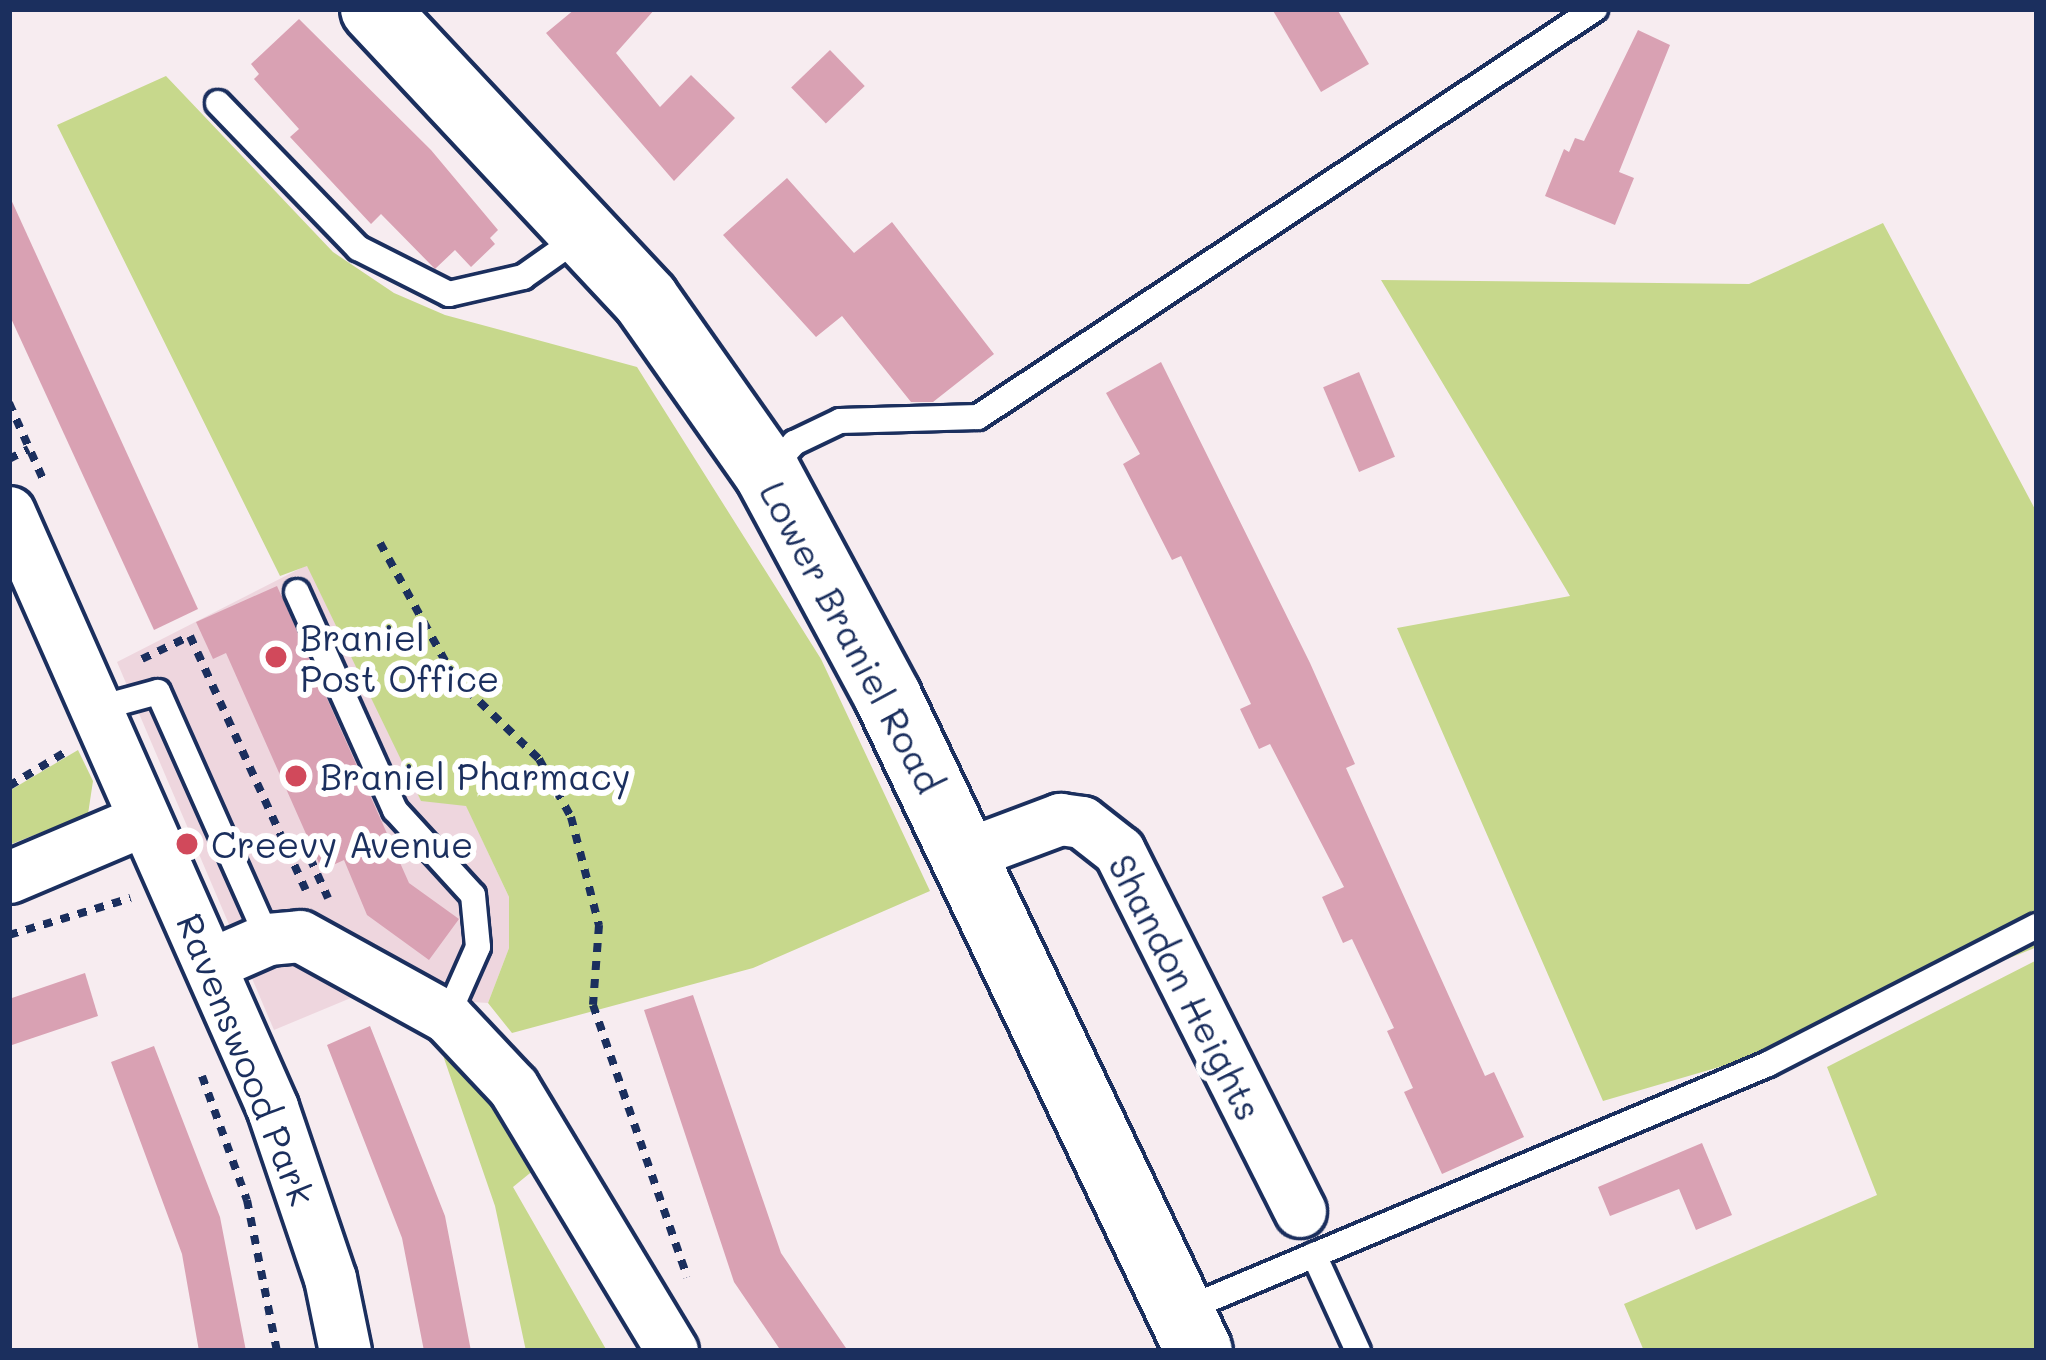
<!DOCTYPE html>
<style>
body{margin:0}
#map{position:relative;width:2046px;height:1360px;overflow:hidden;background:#f7ecf0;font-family:Mali,sans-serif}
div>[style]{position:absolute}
.built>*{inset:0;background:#eed6de}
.green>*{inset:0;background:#c7d88c}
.building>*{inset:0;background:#d9a1b3;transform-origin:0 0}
.path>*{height:8px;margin-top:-4px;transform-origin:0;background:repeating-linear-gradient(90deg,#1b2f5e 0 9px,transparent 0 18px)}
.roads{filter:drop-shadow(3px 0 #1b2f5e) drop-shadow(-3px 0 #1b2f5e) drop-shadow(0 3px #1b2f5e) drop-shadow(0 -3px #1b2f5e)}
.lane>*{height:24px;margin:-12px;padding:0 12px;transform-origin:12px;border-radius:12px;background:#fff}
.street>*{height:51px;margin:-25.5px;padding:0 25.5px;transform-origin:25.5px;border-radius:25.5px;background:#fff}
.secondary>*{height:66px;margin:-33px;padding:0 33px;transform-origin:33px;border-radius:33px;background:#fff}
.dots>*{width:33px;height:33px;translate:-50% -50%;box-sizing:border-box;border:6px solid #fff;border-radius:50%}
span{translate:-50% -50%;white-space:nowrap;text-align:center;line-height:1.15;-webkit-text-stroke:12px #fff;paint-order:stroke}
.poi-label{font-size:36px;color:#1b2f5e}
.left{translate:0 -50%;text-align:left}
.street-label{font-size:36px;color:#1b2f5e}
.frame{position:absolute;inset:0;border:12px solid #1b2f5e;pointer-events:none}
</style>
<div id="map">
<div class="built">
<div style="clip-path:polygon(307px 565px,421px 800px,466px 805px,509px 897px,509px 948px,488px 1003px,358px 995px,274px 1030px,117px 662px)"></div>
</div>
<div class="green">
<div style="clip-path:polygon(166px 76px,333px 252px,394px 293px,445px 315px,637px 367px,821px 659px,930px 891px,753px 968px,512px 1033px,488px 1003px,509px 948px,509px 897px,466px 806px,421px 801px,307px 566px,280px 576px,57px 125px)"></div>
<div style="clip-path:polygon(1883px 223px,2037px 513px,2037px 947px,1784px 1048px,1603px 1101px,1397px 628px,1570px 596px,1381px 280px,1749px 284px)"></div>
<div style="clip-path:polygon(78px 750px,93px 781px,88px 814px,9px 845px,9px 791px)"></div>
<div style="clip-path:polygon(2037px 960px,2037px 1351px,1644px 1351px,1624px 1304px,1877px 1195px,1827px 1067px)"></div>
<div style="clip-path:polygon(437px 1038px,512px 1113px,535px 1169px,513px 1187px,607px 1351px,526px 1351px,495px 1206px)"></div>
</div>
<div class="building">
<div style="clip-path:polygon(575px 9px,655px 9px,616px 53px,660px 107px,691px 75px,735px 118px,674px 181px,546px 33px)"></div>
<div style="clip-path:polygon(1272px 9px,1337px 9px,1369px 64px,1321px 92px)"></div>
<div style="clip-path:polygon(299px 19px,431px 150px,498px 230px,490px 238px,495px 244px,471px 267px,455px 250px,435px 269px,381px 214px,371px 224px,290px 137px,299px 129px,254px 79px,259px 74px,251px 64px)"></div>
<div style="clip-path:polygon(1638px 30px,1670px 45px,1619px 172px,1634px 178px,1615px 225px,1545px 196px,1564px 149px,1569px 152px,1575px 138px,1584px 141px)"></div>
<div style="left:830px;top:50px;width:50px;height:54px;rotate:46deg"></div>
<div style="clip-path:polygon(787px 178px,854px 253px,892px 222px,994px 354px,933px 402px,911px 402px,842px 316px,816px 337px,723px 235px)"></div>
<div style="clip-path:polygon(9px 195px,198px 609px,154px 630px,9px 314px)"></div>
<div style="clip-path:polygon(1161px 362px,1310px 663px,1355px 764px,1346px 768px,1485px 1076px,1494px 1072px,1524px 1137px,1442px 1174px,1404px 1092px,1413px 1088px,1387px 1031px,1394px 1028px,1352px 939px,1343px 943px,1322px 897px,1344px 887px,1270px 744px,1259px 749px,1240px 709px,1251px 704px,1181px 556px,1172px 560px,1123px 464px,1140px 454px,1106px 393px)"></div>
<div style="left:1359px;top:372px;width:92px;height:39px;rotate:67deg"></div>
<div style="clip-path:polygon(277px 586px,409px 883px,459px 919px,429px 960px,367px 915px,344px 860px,322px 870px,226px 653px,213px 659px,196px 622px)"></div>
<div style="clip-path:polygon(85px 973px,98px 1016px,9px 1046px,9px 999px)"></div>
<div style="clip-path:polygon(693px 995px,781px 1253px,848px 1351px,781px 1351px,734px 1282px,644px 1010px)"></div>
<div style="clip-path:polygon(370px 1026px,445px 1216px,471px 1351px,424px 1351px,402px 1238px,327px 1045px)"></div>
<div style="clip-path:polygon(154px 1046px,220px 1217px,246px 1351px,199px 1351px,182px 1254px,111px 1062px)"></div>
<div style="clip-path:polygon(1702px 1143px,1732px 1215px,1696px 1230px,1679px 1189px,1610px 1216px,1598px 1187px)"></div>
</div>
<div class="path">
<div style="left:9px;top:403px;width:83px;rotate:65.9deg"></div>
<div style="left:9px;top:459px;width:22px;rotate:-27deg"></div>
<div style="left:380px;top:543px;width:153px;rotate:61.1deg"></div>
<div style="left:454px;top:677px;width:118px;rotate:44deg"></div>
<div style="left:539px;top:759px;width:66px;rotate:61.1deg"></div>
<div style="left:571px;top:817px;width:112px;rotate:75.5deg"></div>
<div style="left:599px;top:925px;width:80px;rotate:94.3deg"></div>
<div style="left:593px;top:1005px;width:288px;rotate:70.9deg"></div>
<div style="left:142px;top:659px;width:53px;rotate:-25.6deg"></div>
<div style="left:190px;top:636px;width:279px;rotate:65.5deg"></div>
<div style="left:9px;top:786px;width:64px;rotate:-31deg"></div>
<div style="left:285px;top:839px;width:31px;rotate:37deg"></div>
<div style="left:310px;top:858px;width:44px;rotate:65.8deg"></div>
<div style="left:9px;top:935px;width:127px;rotate:-16.9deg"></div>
<div style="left:202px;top:1076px;width:132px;rotate:70.1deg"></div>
<div style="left:247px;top:1200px;width:154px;rotate:78.8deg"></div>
</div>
<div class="roads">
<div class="lane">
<div style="left:218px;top:103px;width:202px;rotate:46deg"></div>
<div style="left:358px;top:248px;width:102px;rotate:26.8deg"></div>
<div style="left:449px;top:294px;width:76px;rotate:-12.9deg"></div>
<div style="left:523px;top:277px;width:75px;rotate:-35.2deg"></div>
<div style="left:769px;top:471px;width:38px;rotate:-48deg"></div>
<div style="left:794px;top:443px;width:51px;rotate:-25.6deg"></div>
<div style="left:840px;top:421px;width:138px;rotate:-1.7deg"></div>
<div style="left:978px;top:417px;width:740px;rotate:-33.48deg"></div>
<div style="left:297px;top:592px;width:239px;rotate:65.8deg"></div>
<div style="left:395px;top:810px;width:115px;rotate:47.5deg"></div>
<div style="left:473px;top:895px;width:52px;rotate:84.5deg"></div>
<div style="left:478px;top:947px;width:77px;rotate:113.9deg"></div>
<div style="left:96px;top:709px;width:64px;rotate:-15.3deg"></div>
<div style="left:158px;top:692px;width:270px;rotate:66deg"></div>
<div style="left:1314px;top:1255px;width:106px;rotate:65.4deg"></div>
<div style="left:1184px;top:1310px;width:634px;rotate:-22.84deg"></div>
<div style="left:1768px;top:1064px;width:302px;rotate:-27.2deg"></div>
</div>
<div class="street">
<div style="left:9px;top:512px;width:651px;rotate:66.15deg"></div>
<div style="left:272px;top:1107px;width:181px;rotate:71.3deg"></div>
<div style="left:330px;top:1278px;width:75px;rotate:78.4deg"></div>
<div style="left:964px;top:855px;width:103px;rotate:-20.6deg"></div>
<div style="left:1060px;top:819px;width:22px;rotate:8deg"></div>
<div style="left:1082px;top:822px;width:47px;rotate:38.1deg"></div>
<div style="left:1119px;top:851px;width:403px;rotate:63.3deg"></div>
<div style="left:9px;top:877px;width:146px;rotate:-23deg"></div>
<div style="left:211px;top:964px;width:62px;rotate:-23.7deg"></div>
<div style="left:268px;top:939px;width:32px;rotate:-5deg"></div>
<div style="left:300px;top:936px;width:168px;rotate:28.9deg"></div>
<div style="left:447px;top:1017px;width:96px;rotate:46.7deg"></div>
<div style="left:513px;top:1087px;width:308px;rotate:58.9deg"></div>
</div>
<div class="secondary">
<div style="left:374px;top:9px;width:398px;rotate:46.9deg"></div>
<div style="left:646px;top:300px;width:210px;rotate:54.9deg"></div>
<div style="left:767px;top:472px;width:255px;rotate:61.7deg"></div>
<div style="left:888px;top:697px;width:724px;rotate:64.57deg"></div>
</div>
</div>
<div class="dots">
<div style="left:276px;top:657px;background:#d1495b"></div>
<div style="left:296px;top:776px;background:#d1495b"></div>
<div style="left:187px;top:844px;background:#d1495b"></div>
</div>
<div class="poi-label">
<span class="left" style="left:300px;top:657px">Braniel<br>Post Office</span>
<span class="left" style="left:320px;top:776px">Braniel Pharmacy</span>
<span class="left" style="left:211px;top:844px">Creevy Avenue</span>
</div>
<div class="street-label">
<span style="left:852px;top:637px;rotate:62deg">Lower Braniel Road</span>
<span style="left:1186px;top:987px;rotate:63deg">Shandon Heights</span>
<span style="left:247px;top:1059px;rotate:68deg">Ravenswood Park</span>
</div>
<div class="frame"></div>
</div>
